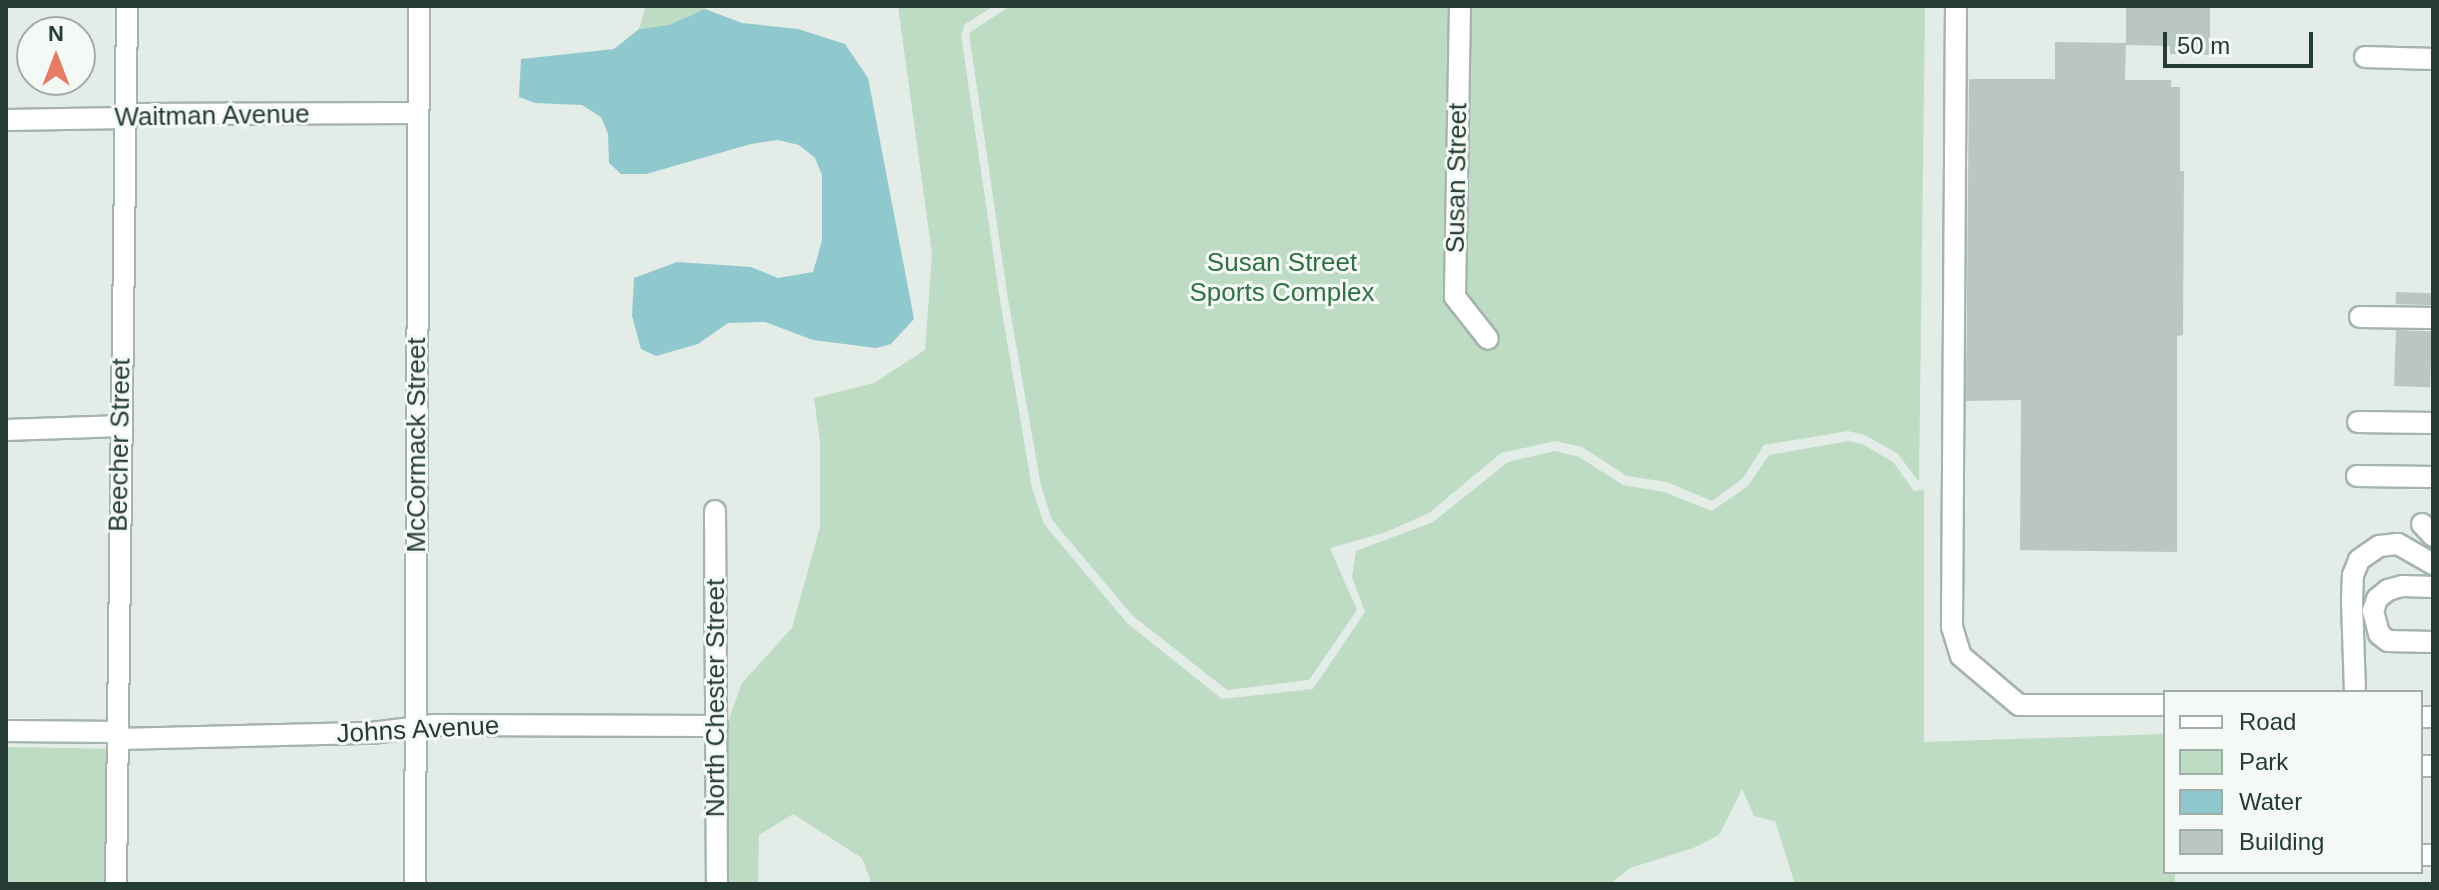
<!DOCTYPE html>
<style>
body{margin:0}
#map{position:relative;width:2439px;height:890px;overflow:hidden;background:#e3ece7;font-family:Helvetica,sans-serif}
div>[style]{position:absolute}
.green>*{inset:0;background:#bedbc3;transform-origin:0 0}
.water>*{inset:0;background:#8fc8cd}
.building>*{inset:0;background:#b9c7c0;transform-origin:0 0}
.roads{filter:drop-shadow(2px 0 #a6b4ae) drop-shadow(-2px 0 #a6b4ae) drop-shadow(0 2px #a6b4ae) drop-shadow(0 -2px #a6b4ae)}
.minor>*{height:20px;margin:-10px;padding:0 10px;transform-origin:10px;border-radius:10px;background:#fff}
span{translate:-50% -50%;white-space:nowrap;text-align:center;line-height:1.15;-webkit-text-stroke:6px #f4f9f6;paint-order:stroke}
.street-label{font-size:26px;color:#243c34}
.park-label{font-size:26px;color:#317045}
.frame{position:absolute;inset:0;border:8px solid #243c34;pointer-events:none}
.legend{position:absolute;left:2163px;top:690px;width:260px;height:184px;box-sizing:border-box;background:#f4f9f6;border:2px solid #a1ada8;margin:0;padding:10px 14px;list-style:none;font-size:24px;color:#243c34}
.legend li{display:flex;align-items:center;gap:16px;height:40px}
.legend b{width:40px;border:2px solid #a1ada8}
.north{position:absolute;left:16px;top:16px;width:80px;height:80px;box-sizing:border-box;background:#f4f9f6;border:2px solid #a1ada8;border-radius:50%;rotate:0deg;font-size:22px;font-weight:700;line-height:32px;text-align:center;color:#243c34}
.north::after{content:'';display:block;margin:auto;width:28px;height:36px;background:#e87b66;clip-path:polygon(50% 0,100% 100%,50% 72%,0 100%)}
.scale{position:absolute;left:2163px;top:32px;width:150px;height:36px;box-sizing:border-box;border:4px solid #243c34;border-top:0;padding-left:10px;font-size:24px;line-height:28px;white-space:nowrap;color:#243c34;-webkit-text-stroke:6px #f4f9f6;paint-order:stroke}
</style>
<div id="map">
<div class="green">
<div style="clip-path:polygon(646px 6px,704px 6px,705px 9px,669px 25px,639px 29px)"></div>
<div style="clip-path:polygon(898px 6px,994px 6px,965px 24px,961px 35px,1000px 300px,1032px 488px,1044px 524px,1127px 623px,1222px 699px,1313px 689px,1365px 612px,1352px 577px,1356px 551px,1433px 522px,1508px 462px,1555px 451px,1579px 457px,1623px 485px,1664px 492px,1712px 511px,1748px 486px,1769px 455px,1848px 441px,1862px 444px,1893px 462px,1914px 491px,1924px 490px,1924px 742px,2165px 734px,2165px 872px,2175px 872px,2175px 884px,1795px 884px,1775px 821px,1754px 816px,1742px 789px,1719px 835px,1693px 848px,1630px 868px,1610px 884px,872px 884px,862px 858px,793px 814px,759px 835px,758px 884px,705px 884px,725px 730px,742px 683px,792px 628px,820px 527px,820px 442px,814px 398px,874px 383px,925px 350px,932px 254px)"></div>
<div style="clip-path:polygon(1010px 6px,1925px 6px,1919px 482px,1898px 454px,1865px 435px,1848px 431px,1764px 445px,1743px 478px,1712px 501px,1667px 482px,1627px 476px,1582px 447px,1555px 441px,1501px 453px,1429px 513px,1386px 532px,1330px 548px,1357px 610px,1309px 680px,1227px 690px,1132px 615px,1052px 520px,1041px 486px,1008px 299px,969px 33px)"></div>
<div style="left:6px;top:747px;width:103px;height:137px;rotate:1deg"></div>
</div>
<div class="water">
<div style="clip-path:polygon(705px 9px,742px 23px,798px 29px,845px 44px,868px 78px,914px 319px,891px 344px,876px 348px,813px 340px,765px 322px,728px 323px,698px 344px,656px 356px,641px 349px,632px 316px,634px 278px,677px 262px,751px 267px,778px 278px,813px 272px,822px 241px,822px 175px,815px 158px,799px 145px,778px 140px,751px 144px,646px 174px,621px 174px,609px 163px,608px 134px,601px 117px,582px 105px,535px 103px,519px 97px,521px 59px,614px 49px,639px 29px,669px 25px)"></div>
</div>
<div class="building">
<div style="clip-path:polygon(2126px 6px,2210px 6px,2210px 55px,2170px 54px,2170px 46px,2126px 45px,2125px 80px,2171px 80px,2171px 87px,2180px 87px,2180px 171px,2184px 171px,2183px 335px,2177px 336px,2177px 552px,2020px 550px,2021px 400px,1966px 401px,1969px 79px,2055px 79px,2055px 42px,2126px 43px)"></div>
<div style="left:2396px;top:292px;width:36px;height:12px;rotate:2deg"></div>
<div style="left:2396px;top:330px;width:36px;height:56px;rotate:2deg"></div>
</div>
<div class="roads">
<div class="minor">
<div style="left:1460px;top:6px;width:291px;rotate:91deg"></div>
<div style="left:1455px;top:297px;width:53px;rotate:51.8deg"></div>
<div style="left:1956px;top:6px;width:621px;rotate:90.37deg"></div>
<div style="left:1952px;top:627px;width:30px;rotate:73deg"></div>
<div style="left:1961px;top:656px;width:76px;rotate:40.2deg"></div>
<div style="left:2019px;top:705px;width:146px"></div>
<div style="left:2365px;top:57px;width:68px;rotate:1.7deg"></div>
<div style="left:6px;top:120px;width:119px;rotate:-1deg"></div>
<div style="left:125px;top:118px;width:8px;rotate:-30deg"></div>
<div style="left:132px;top:114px;width:286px;rotate:-0.2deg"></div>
<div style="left:2360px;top:317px;width:73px;rotate:0.8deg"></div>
<div style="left:2358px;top:422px;width:75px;rotate:0.8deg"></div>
<div style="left:6px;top:430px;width:114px;rotate:-2deg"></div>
<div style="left:2357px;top:476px;width:76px;rotate:0.8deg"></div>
<div style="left:715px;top:511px;width:373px;rotate:89.7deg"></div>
<div style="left:2422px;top:524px;width:16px;rotate:47deg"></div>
<div style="left:2433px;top:587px;width:31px;rotate:-178deg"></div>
<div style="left:2402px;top:586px;width:15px;rotate:164deg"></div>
<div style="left:2388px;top:590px;width:14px;rotate:141deg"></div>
<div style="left:2377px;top:599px;width:13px;rotate:108deg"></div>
<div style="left:2373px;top:611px;width:24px;rotate:75deg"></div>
<div style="left:2379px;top:634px;width:11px;rotate:38deg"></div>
<div style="left:2388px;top:641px;width:45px;rotate:1.3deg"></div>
<div style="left:2355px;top:692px;width:90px;rotate:-91.9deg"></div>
<div style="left:2352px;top:602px;width:27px;rotate:-88deg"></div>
<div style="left:2353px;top:575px;width:16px;rotate:-68deg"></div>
<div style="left:2359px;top:560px;width:24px;rotate:-35deg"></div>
<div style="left:2379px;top:546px;width:19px;rotate:-6deg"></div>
<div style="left:2398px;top:544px;width:40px;rotate:29.7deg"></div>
<div style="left:2421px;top:717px;width:12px"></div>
<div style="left:6px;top:731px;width:113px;rotate:0.5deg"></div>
<div style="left:119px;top:739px;width:253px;rotate:-1.4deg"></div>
<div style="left:372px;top:733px;width:63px;rotate:-7.4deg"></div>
<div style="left:434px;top:725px;width:283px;rotate:0.2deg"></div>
<div style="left:2421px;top:766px;width:12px"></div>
<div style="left:2421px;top:855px;width:12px"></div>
<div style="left:116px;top:884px;width:878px;rotate:-89.28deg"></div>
<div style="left:415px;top:884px;width:878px;rotate:-89.74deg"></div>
</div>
</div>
<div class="street-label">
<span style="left:212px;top:116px;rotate:-1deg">Waitman Avenue</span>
<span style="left:1457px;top:178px;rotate:-89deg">Susan Street</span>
<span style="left:120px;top:445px;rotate:-89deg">Beecher Street</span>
<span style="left:417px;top:445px;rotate:-90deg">McCormack Street</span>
<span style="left:716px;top:698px;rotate:-90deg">North Chester Street</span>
<span style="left:418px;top:730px;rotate:-3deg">Johns Avenue</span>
</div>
<div class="park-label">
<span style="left:1282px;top:278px">Susan Street<br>Sports Complex</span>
</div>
<div class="frame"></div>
<ul class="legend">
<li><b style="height:10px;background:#fff"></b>Road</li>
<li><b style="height:22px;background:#bedbc3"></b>Park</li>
<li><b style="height:22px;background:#8fc8cd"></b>Water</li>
<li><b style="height:22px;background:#b9c7c0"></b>Building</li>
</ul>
<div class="north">N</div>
<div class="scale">50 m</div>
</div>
